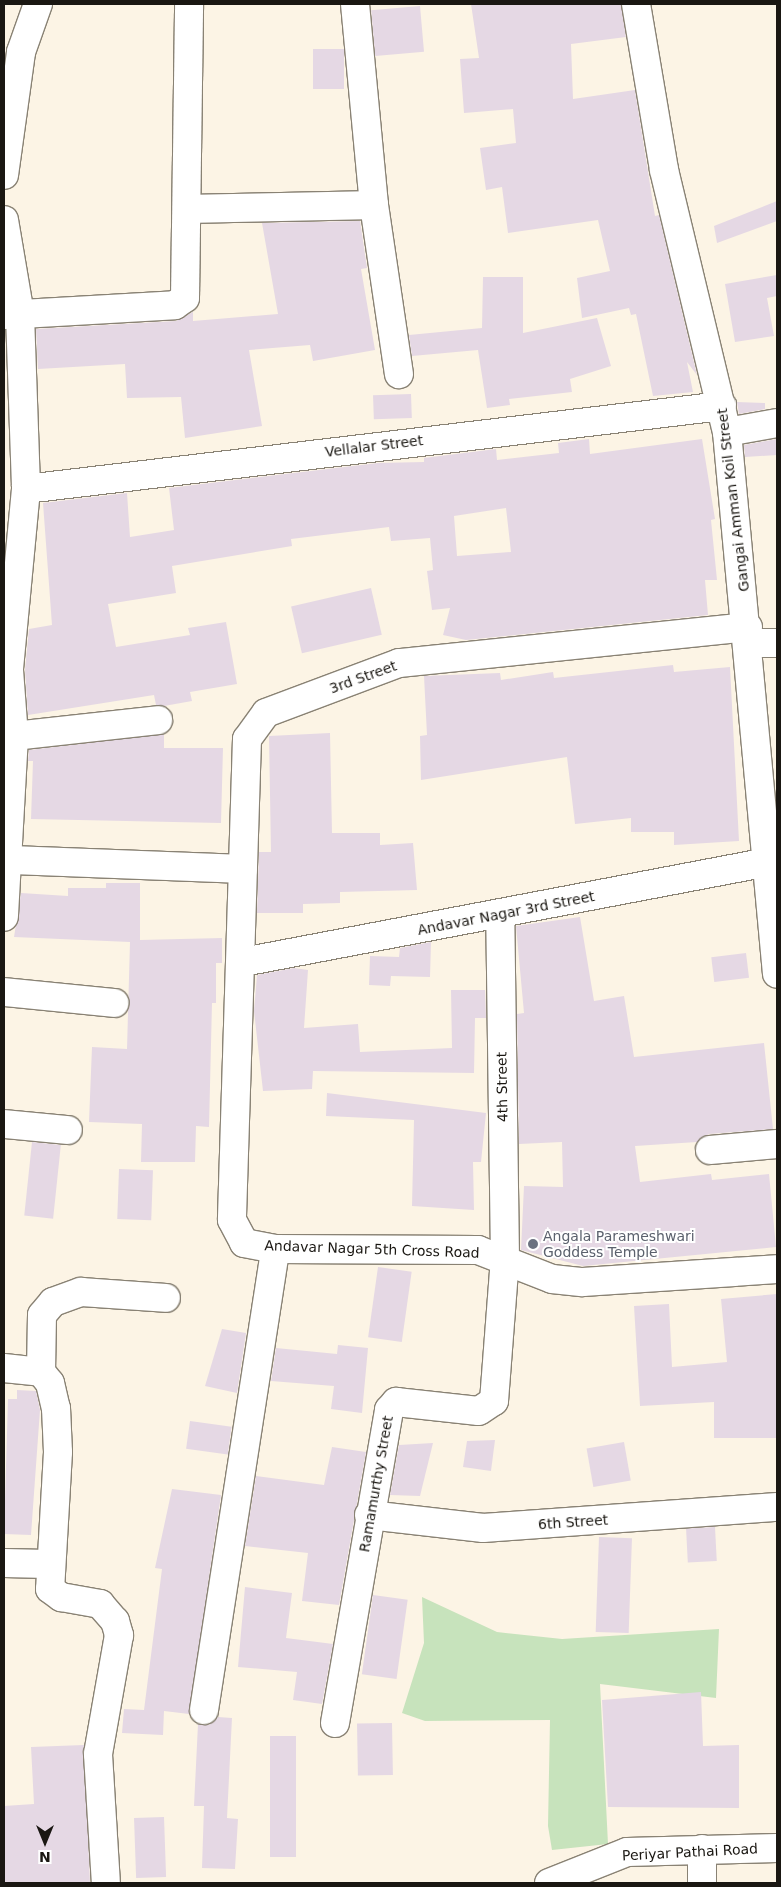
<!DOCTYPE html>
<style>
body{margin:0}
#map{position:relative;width:781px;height:1887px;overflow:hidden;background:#fcf4e5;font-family:"DejaVu Sans",sans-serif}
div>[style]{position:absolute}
.green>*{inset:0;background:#c7e3bc}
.building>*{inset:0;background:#e5d8e4;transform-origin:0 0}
.roads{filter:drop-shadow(1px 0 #898274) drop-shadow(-1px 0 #898274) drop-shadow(0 1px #898274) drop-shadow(0 -1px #898274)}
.minor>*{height:28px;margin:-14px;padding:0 14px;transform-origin:14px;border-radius:14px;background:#fff}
.dots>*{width:14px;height:14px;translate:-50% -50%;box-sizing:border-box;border:2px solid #fff;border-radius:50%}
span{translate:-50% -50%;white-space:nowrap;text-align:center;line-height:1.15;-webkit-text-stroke:4px #fff;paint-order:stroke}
.street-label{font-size:14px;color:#1a1712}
.worship-label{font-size:14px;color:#5b616d}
.left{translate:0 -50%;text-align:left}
.frame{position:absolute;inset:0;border:5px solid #1a1712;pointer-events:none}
.north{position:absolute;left:20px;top:1817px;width:50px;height:50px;-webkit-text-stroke:4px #fff;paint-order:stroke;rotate:180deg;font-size:14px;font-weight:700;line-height:20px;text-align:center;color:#1a1712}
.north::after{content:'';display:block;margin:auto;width:18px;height:22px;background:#1a1712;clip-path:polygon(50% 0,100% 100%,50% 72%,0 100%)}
</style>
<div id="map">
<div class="green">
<div style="clip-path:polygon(422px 1597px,497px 1632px,562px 1639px,719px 1629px,716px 1698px,600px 1684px,608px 1844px,552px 1850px,548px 1826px,550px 1720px,425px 1721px,402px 1713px,424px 1643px)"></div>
</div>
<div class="building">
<div style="clip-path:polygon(471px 4px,621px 4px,626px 37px,571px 44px,573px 99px,635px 90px,655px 216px,659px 215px,697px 375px,687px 362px,693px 392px,653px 396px,636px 314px,631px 315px,629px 308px,582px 318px,577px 278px,610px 271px,598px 220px,508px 233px,502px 187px,486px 190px,480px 148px,516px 143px,513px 109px,464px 113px,460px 59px,479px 58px)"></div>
<div style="left:420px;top:6px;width:46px;height:49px;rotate:85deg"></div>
<div style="left:313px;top:49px;width:31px;height:40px"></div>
<div style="clip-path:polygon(777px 201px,777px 221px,717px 243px,714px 226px)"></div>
<div style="clip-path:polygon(360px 221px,367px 268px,361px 269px,375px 350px,313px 361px,310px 345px,249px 350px,262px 426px,185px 438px,181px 397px,127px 398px,125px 364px,38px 369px,36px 329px,176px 321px,193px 312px,193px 321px,278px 314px,262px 223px)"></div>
<div style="clip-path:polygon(777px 275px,777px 296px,767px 298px,774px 336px,735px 342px,725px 284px)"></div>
<div style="clip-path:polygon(483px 277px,523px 277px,523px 333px,597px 318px,611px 366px,570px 379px,572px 392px,509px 399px,510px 405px,487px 408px,478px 350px,412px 356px,409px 335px,482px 328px)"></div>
<div style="left:411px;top:394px;width:24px;height:38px;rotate:88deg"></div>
<div style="clip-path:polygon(737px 402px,765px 403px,765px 409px,739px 414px)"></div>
<div style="clip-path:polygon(evenodd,589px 439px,590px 454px,702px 439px,715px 519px,711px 520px,717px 580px,705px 580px,708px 615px,466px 640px,443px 635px,450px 608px,432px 610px,427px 571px,433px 570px,430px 538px,391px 541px,389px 527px,291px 539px,292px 546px,172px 566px,176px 593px,108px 604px,116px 647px,190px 635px,188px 628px,226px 622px,237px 684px,190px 692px,192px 701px,164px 706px,156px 705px,154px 695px,28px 715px,25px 670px,29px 629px,52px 625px,43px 503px,127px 493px,130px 537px,174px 530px,169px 488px,378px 463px,424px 462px,424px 458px,496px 449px,497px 460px,559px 453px,558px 443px,589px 439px,506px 508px,511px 552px,457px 556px,454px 516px,506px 508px)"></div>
<div style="clip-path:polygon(777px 439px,777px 455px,745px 457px,744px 445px)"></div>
<div style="left:371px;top:588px;width:48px;height:82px;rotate:77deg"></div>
<div style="clip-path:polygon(673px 665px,674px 672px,730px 667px,739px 841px,674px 845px,674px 832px,631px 832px,631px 818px,575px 824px,567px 757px,421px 780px,420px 736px,427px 735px,424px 676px,500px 673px,501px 680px,553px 672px,554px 678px)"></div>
<div style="clip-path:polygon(330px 733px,332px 833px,380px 833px,380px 845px,413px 843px,417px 890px,340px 892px,340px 903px,303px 904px,303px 913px,257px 913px,259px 852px,271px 852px,269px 736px)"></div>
<div style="clip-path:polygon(164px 734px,164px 748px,223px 748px,221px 823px,31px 819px,33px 761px,28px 761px,29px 750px)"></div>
<div style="clip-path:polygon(106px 883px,140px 883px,140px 940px,222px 938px,222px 963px,216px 963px,216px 1003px,212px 1003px,209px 1127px,196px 1126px,195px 1162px,141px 1162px,142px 1124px,89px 1122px,92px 1047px,127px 1049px,130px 942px,14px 937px,21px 893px,68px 896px,68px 888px,106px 888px)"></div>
<div style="clip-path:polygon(580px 917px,594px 1001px,624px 996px,634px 1057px,764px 1043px,773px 1129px,709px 1134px,697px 1142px,635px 1146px,640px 1182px,711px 1174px,712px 1180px,769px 1174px,776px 1247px,583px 1266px,521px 1250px,524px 1186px,563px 1187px,562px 1142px,519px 1144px,517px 1014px,524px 1013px,516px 926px)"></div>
<div style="clip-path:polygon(431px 942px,430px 977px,391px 976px,390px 986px,369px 985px,370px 956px,399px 957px,400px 948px)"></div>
<div style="left:746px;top:953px;width:25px;height:35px;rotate:83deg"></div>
<div style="clip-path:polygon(294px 968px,308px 970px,304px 1028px,358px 1024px,360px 1052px,452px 1048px,451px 990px,485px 990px,486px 1018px,475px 1018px,474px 1073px,313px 1071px,312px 1089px,263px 1091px,254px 1011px,257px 975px)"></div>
<div style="clip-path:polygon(327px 1093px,486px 1113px,481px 1162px,473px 1162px,474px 1210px,412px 1206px,414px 1120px,326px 1116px)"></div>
<div style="left:32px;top:1142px;width:29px;height:74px;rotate:6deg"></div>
<div style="left:119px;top:1169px;width:34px;height:50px;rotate:2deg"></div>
<div style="left:378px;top:1267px;width:34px;height:71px;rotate:8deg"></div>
<div style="clip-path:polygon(777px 1294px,777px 1438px,714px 1438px,714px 1402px,640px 1406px,634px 1306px,669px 1304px,672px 1367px,727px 1362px,721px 1299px)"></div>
<div style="clip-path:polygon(222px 1329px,246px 1333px,237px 1393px,205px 1386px)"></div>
<div style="clip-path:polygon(338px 1345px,368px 1348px,362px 1413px,331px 1409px,334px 1386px,271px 1381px,276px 1348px,337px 1354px)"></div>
<div style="clip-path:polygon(17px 1390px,36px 1391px,40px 1410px,31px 1535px,4px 1534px,8px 1399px,17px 1399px)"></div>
<div style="left:190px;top:1421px;width:42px;height:28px;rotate:8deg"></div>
<div style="clip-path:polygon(495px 1440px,491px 1471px,463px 1467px,467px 1441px)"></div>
<div style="left:624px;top:1442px;width:39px;height:38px;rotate:80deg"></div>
<div style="clip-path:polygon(433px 1443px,420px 1496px,390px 1495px,399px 1445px)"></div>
<div style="clip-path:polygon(332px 1447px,366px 1452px,339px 1605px,302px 1601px,308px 1553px,245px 1546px,256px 1476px,324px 1485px)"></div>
<div style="clip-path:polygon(172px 1489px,221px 1495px,189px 1714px,164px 1711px,163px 1735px,122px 1733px,124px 1709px,144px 1710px,162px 1569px,155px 1568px)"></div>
<div style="left:715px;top:1527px;width:34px;height:29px;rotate:87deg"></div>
<div style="left:599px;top:1537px;width:33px;height:95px;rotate:2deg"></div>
<div style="clip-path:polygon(245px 1587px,292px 1593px,286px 1638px,333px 1644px,322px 1704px,293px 1700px,297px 1672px,238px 1667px)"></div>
<div style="left:373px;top:1595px;width:35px;height:80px;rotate:8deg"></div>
<div style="clip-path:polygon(701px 1692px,703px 1746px,739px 1745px,739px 1808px,608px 1807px,602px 1700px)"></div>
<div style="clip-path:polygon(218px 1717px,232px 1718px,227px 1818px,238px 1819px,235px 1869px,202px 1868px,204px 1806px,194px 1806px,198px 1724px,209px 1725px)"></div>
<div style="left:392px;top:1723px;width:52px;height:35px;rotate:89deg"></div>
<div style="left:270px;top:1736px;width:26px;height:121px"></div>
<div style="clip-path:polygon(84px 1745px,90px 1883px,4px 1883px,4px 1806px,34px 1804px,31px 1747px)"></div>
<div style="left:164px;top:1817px;width:60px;height:30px;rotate:88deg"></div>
</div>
<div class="roads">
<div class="minor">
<div style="left:355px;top:4px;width:202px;rotate:84.6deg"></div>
<div style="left:374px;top:205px;width:171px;rotate:81.6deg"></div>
<div style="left:636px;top:4px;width:168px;rotate:80.4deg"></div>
<div style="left:664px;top:170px;width:269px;rotate:76.5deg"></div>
<div style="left:727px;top:432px;width:544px;rotate:84.73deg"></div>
<div style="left:4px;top:175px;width:124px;rotate:-82.1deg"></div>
<div style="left:21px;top:52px;width:51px;rotate:-70.5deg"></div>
<div style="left:188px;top:209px;width:186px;rotate:-1.2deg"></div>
<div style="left:4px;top:220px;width:96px;rotate:80.4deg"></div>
<div style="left:20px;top:315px;width:174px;rotate:88deg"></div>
<div style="left:26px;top:489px;width:182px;rotate:95.4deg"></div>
<div style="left:9px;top:670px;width:66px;rotate:85.7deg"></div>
<div style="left:14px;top:736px;width:181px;rotate:93.2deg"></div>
<div style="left:4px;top:315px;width:171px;rotate:-3.3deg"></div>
<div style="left:175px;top:305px;width:12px;rotate:-35deg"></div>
<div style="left:185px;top:298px;width:294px;rotate:-89.2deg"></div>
<div style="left:727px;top:432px;width:51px;rotate:-10.2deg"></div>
<div style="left:26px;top:489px;width:701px;rotate:-6.8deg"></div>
<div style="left:748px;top:627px;width:351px;rotate:174.1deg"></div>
<div style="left:399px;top:663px;width:142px;rotate:159.4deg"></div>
<div style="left:266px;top:713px;width:32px;rotate:126deg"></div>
<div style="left:247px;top:739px;width:481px;rotate:91.8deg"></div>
<div style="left:232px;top:1220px;width:26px;rotate:62deg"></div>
<div style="left:244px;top:1243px;width:32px;rotate:11deg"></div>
<div style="left:275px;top:1249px;width:203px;rotate:0.3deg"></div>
<div style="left:478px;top:1250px;width:79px;rotate:21.4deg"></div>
<div style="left:552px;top:1279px;width:31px;rotate:6deg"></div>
<div style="left:583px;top:1282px;width:194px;rotate:-3.8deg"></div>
<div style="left:749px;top:643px;width:28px"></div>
<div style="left:14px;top:736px;width:145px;rotate:-6.3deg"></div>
<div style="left:10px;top:860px;width:233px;rotate:2.2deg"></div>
<div style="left:243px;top:962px;width:534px;rotate:-10.78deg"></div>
<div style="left:4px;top:992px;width:111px;rotate:5.7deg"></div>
<div style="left:4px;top:1124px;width:64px;rotate:5.4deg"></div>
<div style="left:710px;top:1150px;width:67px;rotate:-5.1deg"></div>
<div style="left:4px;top:1368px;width:37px;rotate:6deg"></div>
<div style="left:41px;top:1372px;width:14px;rotate:51deg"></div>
<div style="left:50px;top:1383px;width:26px;rotate:77deg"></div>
<div style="left:56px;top:1408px;width:44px;rotate:87.4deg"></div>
<div style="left:58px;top:1452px;width:137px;rotate:93.3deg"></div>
<div style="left:50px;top:1589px;width:14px;rotate:36deg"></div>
<div style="left:61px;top:1597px;width:40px;rotate:10deg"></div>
<div style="left:100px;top:1604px;width:23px;rotate:49deg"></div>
<div style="left:115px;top:1621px;width:15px;rotate:74deg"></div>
<div style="left:119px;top:1635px;width:121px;rotate:100deg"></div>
<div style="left:98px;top:1754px;width:129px;rotate:86.5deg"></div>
<div style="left:41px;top:1372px;width:57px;rotate:-89deg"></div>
<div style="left:42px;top:1315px;width:17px;rotate:-50deg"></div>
<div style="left:53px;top:1302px;width:30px;rotate:-20deg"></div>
<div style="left:81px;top:1292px;width:85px;rotate:4deg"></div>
<div style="left:369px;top:1515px;width:115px;rotate:6.5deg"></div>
<div style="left:483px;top:1528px;width:295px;rotate:-4.1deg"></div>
<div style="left:4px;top:1563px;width:44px;rotate:1.3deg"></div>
<div style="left:204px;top:1710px;width:466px;rotate:-81.2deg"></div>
<div style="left:335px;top:1723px;width:318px;rotate:-80.2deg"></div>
<div style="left:389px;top:1410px;width:11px;rotate:-49deg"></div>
<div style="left:396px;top:1402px;width:83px;rotate:6.2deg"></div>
<div style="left:479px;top:1411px;width:18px;rotate:-34deg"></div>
<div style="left:494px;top:1401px;width:143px;rotate:-85.6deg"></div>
<div style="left:505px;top:1258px;width:343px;rotate:-90.8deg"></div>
<div style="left:549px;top:1883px;width:84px;rotate:-21.7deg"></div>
<div style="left:627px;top:1852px;width:150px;rotate:-1.5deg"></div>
<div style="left:702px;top:1883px;width:34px;rotate:-90deg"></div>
</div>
</div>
<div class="dots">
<div style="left:533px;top:1244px;background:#6b7280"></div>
</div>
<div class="street-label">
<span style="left:374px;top:446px;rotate:-7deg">Vellalar Street</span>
<span style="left:733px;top:500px;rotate:-97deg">Gangai Amman Koil Street</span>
<span style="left:363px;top:677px;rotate:-20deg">3rd Street</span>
<span style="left:506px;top:913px;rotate:-11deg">Andavar Nagar 3rd Street</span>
<span style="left:502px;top:1087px;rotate:-91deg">4th Street</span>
<span style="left:372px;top:1249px;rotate:2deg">Andavar Nagar 5th Cross Road</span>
<span style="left:376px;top:1484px;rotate:-80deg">Ramamurthy Street</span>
<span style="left:573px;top:1522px;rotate:-4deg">6th Street</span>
<span style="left:690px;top:1852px;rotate:-3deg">Periyar Pathai Road</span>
</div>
<div class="worship-label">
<span class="left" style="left:543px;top:1244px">Angala Parameshwari<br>Goddess Temple</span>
</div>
<div class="frame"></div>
<div class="north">N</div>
</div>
